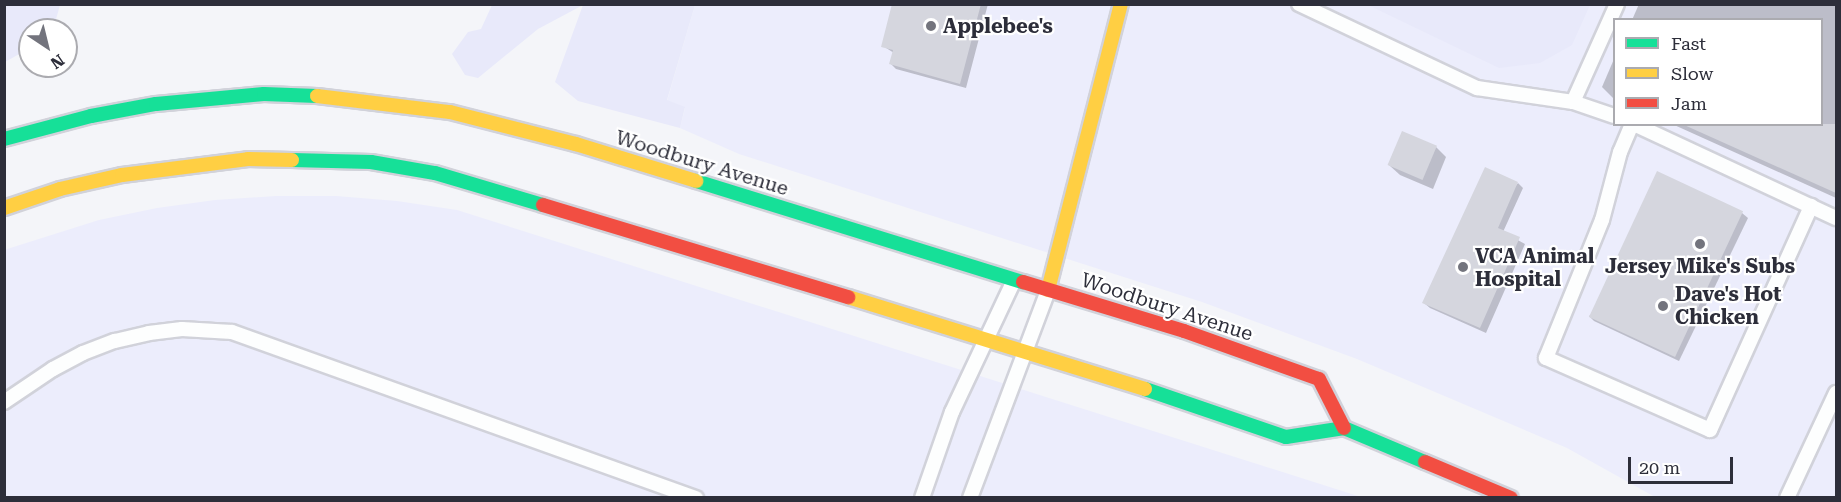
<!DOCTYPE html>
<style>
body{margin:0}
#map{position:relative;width:1841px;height:502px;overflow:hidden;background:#f4f5f9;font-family:"Roboto Serif",serif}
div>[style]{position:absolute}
.built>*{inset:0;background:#ecedfc}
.green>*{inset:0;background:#e8e9fa}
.shadow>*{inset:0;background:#0003}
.building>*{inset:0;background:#d5d6de;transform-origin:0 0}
.roads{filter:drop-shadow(2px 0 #d1d2da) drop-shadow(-2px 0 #d1d2da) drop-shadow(0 2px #d1d2da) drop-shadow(0 -2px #d1d2da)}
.lane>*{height:14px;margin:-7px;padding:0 7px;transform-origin:7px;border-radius:7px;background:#fdfefe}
.fast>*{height:14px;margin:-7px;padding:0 7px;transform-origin:7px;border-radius:7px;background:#16e098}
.slow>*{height:14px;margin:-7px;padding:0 7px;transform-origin:7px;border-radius:7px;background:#ffcf43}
.jam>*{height:14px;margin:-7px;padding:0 7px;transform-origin:7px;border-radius:7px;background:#f24e42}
.dots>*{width:16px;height:16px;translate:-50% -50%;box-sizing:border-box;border:3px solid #fff;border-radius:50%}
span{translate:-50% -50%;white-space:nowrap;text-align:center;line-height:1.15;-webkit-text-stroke:4.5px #fff;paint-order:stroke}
.poi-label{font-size:20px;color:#2d2e3a;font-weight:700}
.left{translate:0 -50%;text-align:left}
.street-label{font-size:20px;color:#2d2e3a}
.frame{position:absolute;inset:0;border:6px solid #2d2e3a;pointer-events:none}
.legend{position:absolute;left:1613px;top:18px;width:210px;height:108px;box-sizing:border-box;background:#fff;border:2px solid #ababb0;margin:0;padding:8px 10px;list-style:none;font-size:18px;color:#2d2e3a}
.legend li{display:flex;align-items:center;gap:12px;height:30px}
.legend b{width:30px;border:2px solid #ababb0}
.north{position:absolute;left:18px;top:18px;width:60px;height:60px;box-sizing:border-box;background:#fff;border:2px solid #ababb0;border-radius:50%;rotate:145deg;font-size:16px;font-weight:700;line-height:24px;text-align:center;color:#2d2e3a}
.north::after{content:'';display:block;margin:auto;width:21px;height:27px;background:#73747d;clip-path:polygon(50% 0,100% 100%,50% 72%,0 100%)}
.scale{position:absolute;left:1628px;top:457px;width:105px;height:27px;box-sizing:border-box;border:3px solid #2d2e3a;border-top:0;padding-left:8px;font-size:18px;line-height:21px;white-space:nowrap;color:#2d2e3a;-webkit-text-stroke:4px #fff;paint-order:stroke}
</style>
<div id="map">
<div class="built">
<div style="clip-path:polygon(evenodd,695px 5px,1836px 5px,1836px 497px,1655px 497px,1567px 448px,1357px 359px,1202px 302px,739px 154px,680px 128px,685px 108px,667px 101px,695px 5px,1614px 20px,1822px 20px,1822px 124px,1614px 124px,1614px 20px)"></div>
<div style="clip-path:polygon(276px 196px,336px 196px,397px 201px,457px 210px,1361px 497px,5px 497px,4px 250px,99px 220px,157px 208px,215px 200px)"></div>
</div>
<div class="green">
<div style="clip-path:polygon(5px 4px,60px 5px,53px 30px,30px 30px,30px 48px,5px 62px)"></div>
<div style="clip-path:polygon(492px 5px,695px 5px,667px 100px,685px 107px,680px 128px,578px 101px,555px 82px,583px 5px,538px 29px,478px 78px,465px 75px,452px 54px,468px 32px,481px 29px)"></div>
<div style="clip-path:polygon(1368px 5px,1590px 5px,1572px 45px,1540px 63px,1499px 68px)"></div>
</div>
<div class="shadow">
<div style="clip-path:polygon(894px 4px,988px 4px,966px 88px,896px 69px,891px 64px,894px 53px,883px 46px)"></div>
<div style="clip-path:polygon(1639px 4px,1836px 4px,1836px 198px,1672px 124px,1822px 124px,1822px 20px,1632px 20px)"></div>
<div style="clip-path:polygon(1614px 59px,1614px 99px,1602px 87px)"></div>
<div style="clip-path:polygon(1436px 147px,1446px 157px,1433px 189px,1400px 175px,1389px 165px)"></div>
<div style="clip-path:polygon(1518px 183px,1523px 188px,1503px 232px,1525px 244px,1486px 333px,1430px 308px,1424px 303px)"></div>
<div style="clip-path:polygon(1742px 213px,1748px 218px,1679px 361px,1594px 321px,1589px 316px)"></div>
</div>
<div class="building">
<div style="clip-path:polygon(892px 4px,981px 4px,960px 84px,889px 64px,893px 50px,881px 47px)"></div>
<div style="clip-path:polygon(1682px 124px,1836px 124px,1836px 193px)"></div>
<div style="left:1402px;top:131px;width:38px;height:37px;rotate:23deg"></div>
<div style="clip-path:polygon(1485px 167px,1518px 182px,1498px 228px,1520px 237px,1480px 328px,1422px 303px)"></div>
<div style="left:1657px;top:171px;width:95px;height:161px;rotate:25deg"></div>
</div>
<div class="roads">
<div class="lane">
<div style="left:1299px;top:4px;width:197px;rotate:25.3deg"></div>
<div style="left:1477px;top:88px;width:97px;rotate:8.3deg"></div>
<div style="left:1573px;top:102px;width:43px;rotate:18.9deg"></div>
<div style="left:1573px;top:102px;width:107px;rotate:-65.8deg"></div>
<div style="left:1632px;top:124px;width:30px;rotate:113deg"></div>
<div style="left:1620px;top:152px;width:70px;rotate:104.8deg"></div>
<div style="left:1602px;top:220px;width:149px;rotate:112.1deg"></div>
<div style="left:1546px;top:358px;width:179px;rotate:23.7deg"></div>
<div style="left:1710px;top:430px;width:246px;rotate:-65.7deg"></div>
<div style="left:1634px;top:124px;width:223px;rotate:25deg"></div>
<div style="left:4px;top:402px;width:59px;rotate:-34deg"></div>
<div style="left:53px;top:369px;width:34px;rotate:-28deg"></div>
<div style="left:83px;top:353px;width:34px;rotate:-21deg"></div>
<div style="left:115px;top:341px;width:35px;rotate:-13deg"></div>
<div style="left:149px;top:333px;width:33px;rotate:-7deg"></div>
<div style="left:182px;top:329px;width:50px;rotate:3.4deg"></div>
<div style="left:232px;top:332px;width:493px;rotate:19.7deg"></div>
<div style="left:922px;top:498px;width:91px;rotate:-70.8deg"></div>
<div style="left:952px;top:412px;width:146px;rotate:-64.8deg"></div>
<div style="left:970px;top:498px;width:222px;rotate:-69.4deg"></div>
<div style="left:1787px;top:498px;width:116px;rotate:-65deg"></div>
</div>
<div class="fast">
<div style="left:4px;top:139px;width:90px;rotate:-14.8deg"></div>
<div style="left:91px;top:116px;width:66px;rotate:-10.5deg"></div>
<div style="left:156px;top:104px;width:108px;rotate:-5.3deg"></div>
<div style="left:264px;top:94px;width:53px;rotate:2.2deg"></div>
<div style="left:292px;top:160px;width:79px;rotate:1.5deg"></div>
<div style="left:371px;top:162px;width:65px;rotate:9.8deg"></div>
<div style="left:435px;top:173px;width:113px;rotate:16.5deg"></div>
<div style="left:696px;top:181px;width:342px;rotate:17.2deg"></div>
<div style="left:1145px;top:389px;width:149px;rotate:18.8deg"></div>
<div style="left:1286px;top:437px;width:59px;rotate:-8.8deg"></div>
<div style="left:1344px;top:428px;width:88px;rotate:22.8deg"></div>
</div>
<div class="slow">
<div style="left:317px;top:96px;width:134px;rotate:6.9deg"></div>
<div style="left:450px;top:112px;width:130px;rotate:14.3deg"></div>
<div style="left:576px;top:144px;width:126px;rotate:17.1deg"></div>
<div style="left:4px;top:208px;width:59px;rotate:-18.7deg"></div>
<div style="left:60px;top:189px;width:64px;rotate:-12.7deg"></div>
<div style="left:122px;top:175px;width:127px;rotate:-7.2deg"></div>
<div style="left:248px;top:159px;width:44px;rotate:1.3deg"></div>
<div style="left:1048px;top:290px;width:295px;rotate:-75.7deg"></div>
<div style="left:848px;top:297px;width:311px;rotate:17.2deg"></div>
</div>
<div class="jam">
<div style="left:543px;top:205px;width:319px;rotate:16.8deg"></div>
<div style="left:1023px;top:282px;width:168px;rotate:16.9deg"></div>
<div style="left:1184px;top:331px;width:143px;rotate:19.6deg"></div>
<div style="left:1319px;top:379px;width:55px;rotate:63deg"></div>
<div style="left:1425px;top:462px;width:93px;rotate:22.7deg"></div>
</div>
</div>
<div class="dots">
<div style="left:931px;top:26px;background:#73747d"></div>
<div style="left:1700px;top:244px;background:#73747d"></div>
<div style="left:1463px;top:267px;background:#73747d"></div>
<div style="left:1663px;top:306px;background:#73747d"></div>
</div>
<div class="poi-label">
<span class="left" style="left:943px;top:26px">Applebee's</span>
<span class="left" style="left:1475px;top:268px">VCA Animal<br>Hospital</span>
<span style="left:1700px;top:266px">Jersey Mike's Subs</span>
<span class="left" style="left:1675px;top:306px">Dave's Hot<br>Chicken</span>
</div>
<div class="street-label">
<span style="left:702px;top:163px;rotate:17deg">Woodbury Avenue</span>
<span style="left:1167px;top:307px;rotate:18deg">Woodbury Avenue</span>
</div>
<div class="frame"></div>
<ul class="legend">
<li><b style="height:8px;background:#16e098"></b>Fast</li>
<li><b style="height:8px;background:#ffcf43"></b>Slow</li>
<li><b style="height:8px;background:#f24e42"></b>Jam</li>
</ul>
<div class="north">N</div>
<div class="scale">20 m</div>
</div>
